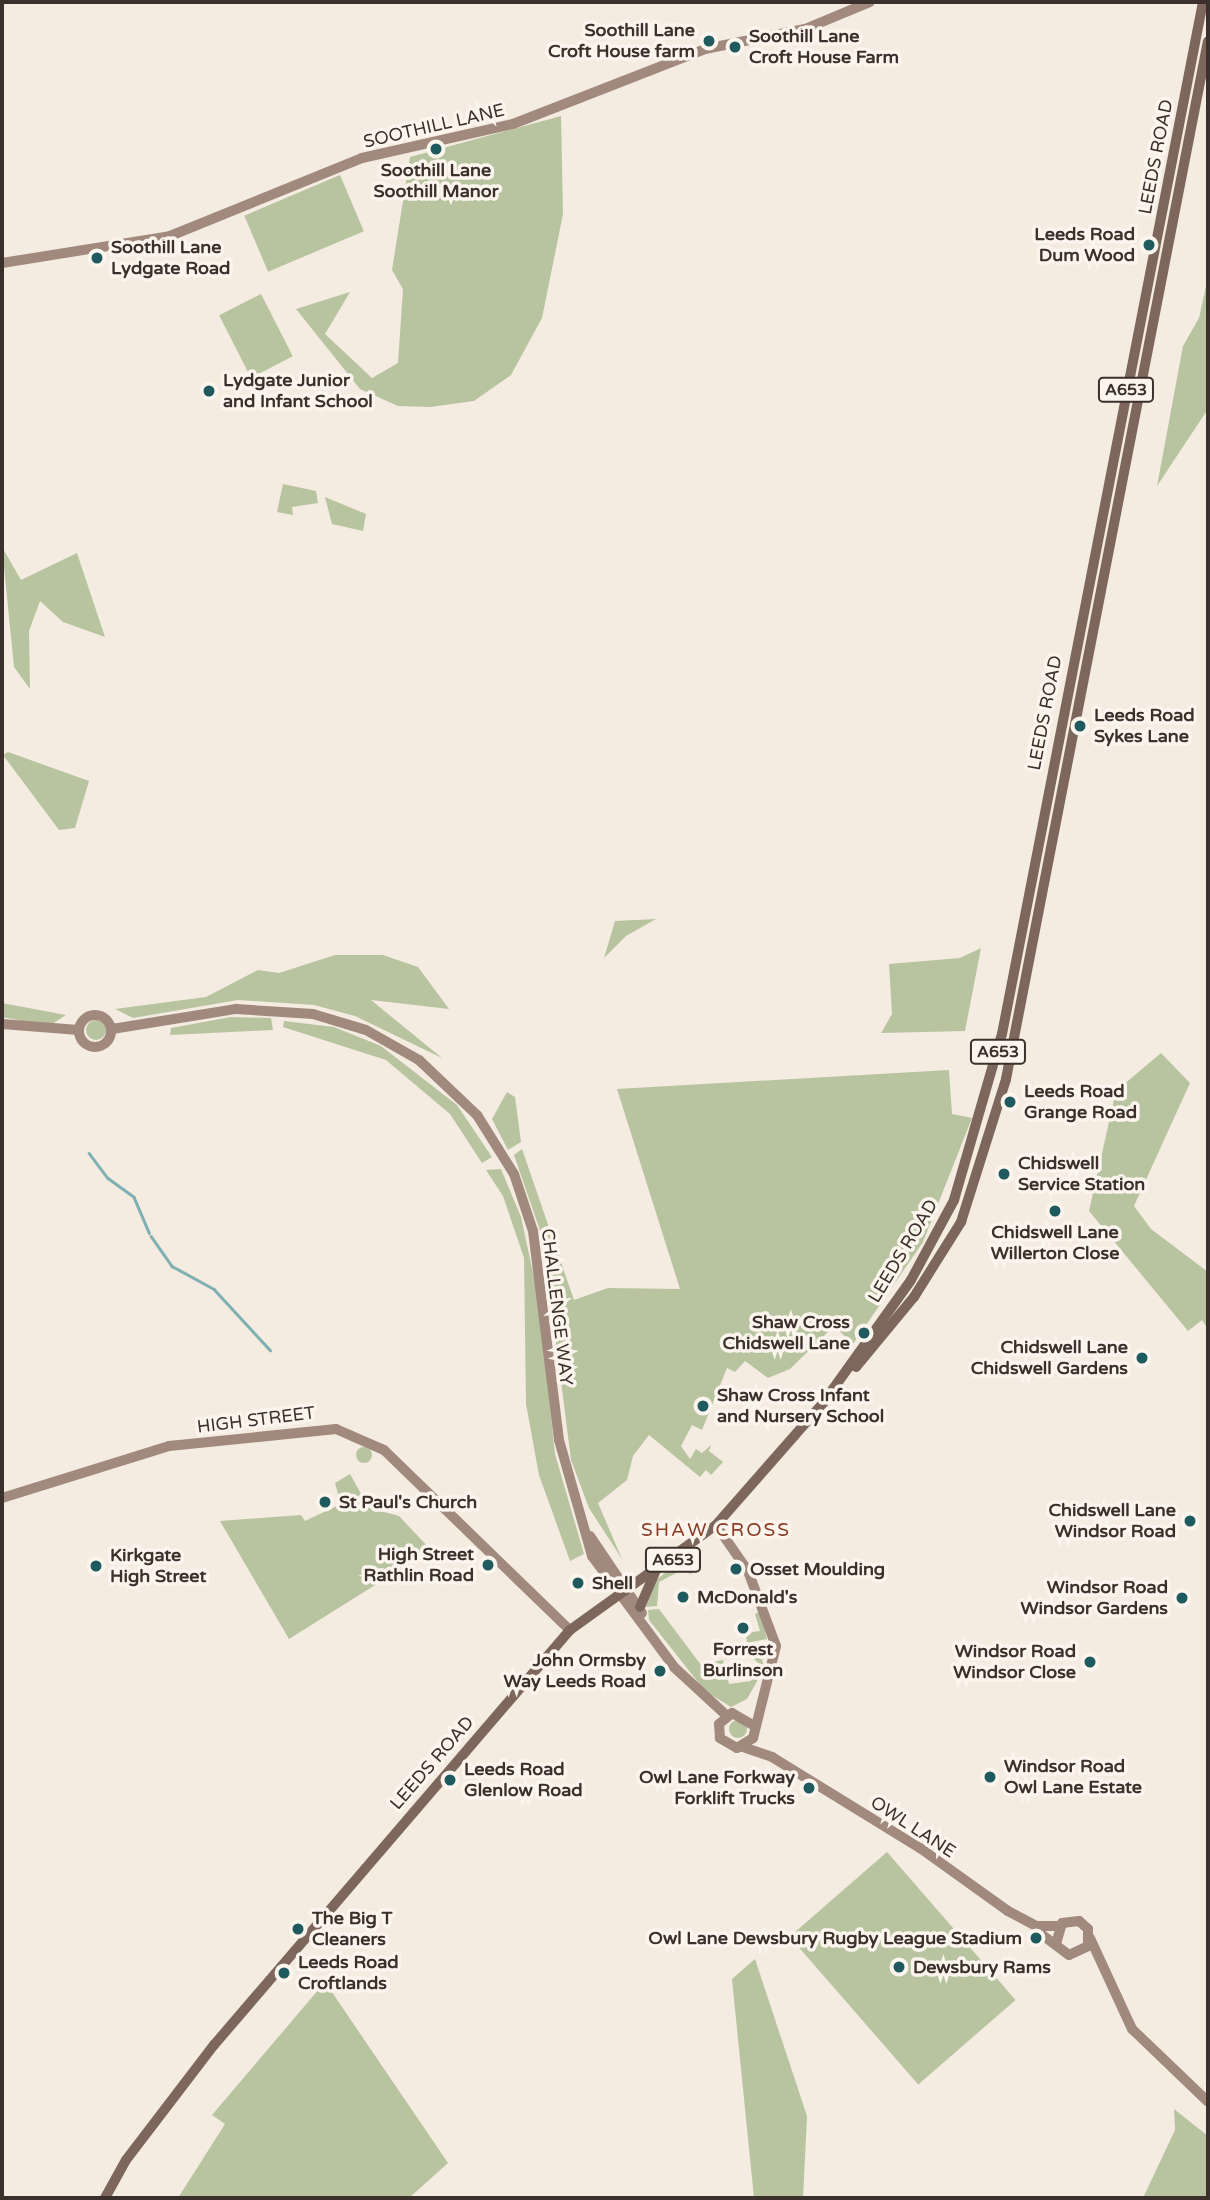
<!DOCTYPE html>
<style>
body{margin:0}
#map{position:relative;width:1210px;height:2200px;overflow:hidden;background:#f4ebe1;font-family:"Varela Round",sans-serif}
div>[style]{position:absolute}
.green>*{inset:0;background:#b8c4a0;transform-origin:0 0}
.round{border-radius:50%}
.stream>*{height:2.5px;margin:-1.25px;padding:0 1.25px;transform-origin:1.25px;border-radius:1.25px;background:#7fb0b2}
.secondary>*{height:10px;margin:-5px;padding:0 5px;transform-origin:5px;border-radius:5px;background:#a18a7d}
.secondary>.ring{margin:-5px;padding:0;box-sizing:content-box;background:none;border:10px solid #a18a7d;border-radius:50%}
.primary>*{height:10px;margin:-5px;padding:0 5px;transform-origin:5px;border-radius:5px;background:#7d675c}
.dots>*{width:19px;height:19px;translate:-50% -50%;box-sizing:border-box;border:4px solid #fbf5ee;border-radius:50%}
span{translate:-50% -50%;white-space:nowrap;text-align:center;line-height:1.15;-webkit-text-stroke:7px #fbf5ee;paint-order:stroke}
.shield-label span{padding:2px 5px;background:#fbf5ee;border:2px solid;border-radius:5px;-webkit-text-stroke-width:0}
.shield-label{font-size:16px;color:#3b302b;font-weight:700}
.poi-label{font-size:18px;color:#3b302b;font-weight:700}
.right{translate:-100% -50%;text-align:right}
.left{translate:0 -50%;text-align:left}
.street-label{font-size:18px;color:#3b302b}
.neighbourhood-label{font-size:19px;color:#8c3b22;letter-spacing:2px}
.frame{position:absolute;inset:0;border:4px solid #3b302b;pointer-events:none}
</style>
<div id="map">
<div class="green">
<div style="clip-path:polygon(561px 116px,563px 214px,542px 318px,511px 375px,474px 401px,430px 407px,398px 406px,360px 389px,296px 309px,350px 292px,325px 334px,372px 378px,398px 363px,403px 289px,392px 270px,410px 157px)"></div>
<div style="left:340px;top:175px;width:61px;height:104px;rotate:67deg"></div>
<div style="clip-path:polygon(1208px 277px,1208px 409px,1157px 486px,1183px 346px,1199px 318px)"></div>
<div style="left:261px;top:294px;width:70px;height:47px;rotate:63deg"></div>
<div style="clip-path:polygon(283px 484px,316px 491px,318px 503px,292px 507px,293px 515px,277px 512px)"></div>
<div style="clip-path:polygon(325px 497px,366px 514px,363px 531px,332px 524px)"></div>
<div style="clip-path:polygon(2px 547px,21px 580px,77px 553px,105px 637px,63px 622px,40px 601px,29px 631px,30px 689px,14px 667px)"></div>
<div style="clip-path:polygon(8px 752px,89px 781px,75px 828px,59px 830px,3px 755px)"></div>
<div style="clip-path:polygon(656px 919px,626px 936px,604px 958px,615px 921px)"></div>
<div style="clip-path:polygon(981px 948px,965px 1031px,881px 1033px,892px 1014px,889px 964px,960px 958px)"></div>
<div style="clip-path:polygon(335px 955px,383px 955px,418px 967px,449px 1009px,371px 1000px,442px 1058px,355px 1016px,314px 1005px,238px 1000px,133px 1018px,115px 1009px,206px 997px,258px 970px,279px 973px)"></div>
<div style="clip-path:polygon(2px 1003px,66px 1015px,49px 1026px,2px 1017px)"></div>
<div style="clip-path:polygon(231px 1017px,271px 1018px,273px 1030px,170px 1035px,171px 1028px)"></div>
<div class="round" style="left:86px;top:1020px;width:20px;height:20px"></div>
<div style="clip-path:polygon(284px 1021px,334px 1027px,381px 1046px,457px 1105px,492px 1157px,482px 1163px,450px 1114px,386px 1060px,283px 1027px)"></div>
<div style="clip-path:polygon(1161px 1053px,1190px 1083px,1134px 1206px,1151px 1229px,1208px 1272px,1208px 1329px,1202px 1320px,1188px 1331px,1089px 1211px,1116px 1091px)"></div>
<div style="clip-path:polygon(949px 1070px,952px 1114px,972px 1118px,923px 1242px,853px 1344px,834px 1326px,790px 1369px,768px 1378px,745px 1361px,735px 1372px,727px 1368px,702px 1430px,692px 1425px,681px 1446px,690px 1459px,696px 1449px,702px 1453px,711px 1445px,709px 1451px,723px 1462px,711px 1475px,706px 1470px,700px 1477px,649px 1435px,633px 1456px,627px 1480px,598px 1503px,622px 1559px,589px 1508px,571px 1460px,543px 1239px,514px 1155px,522px 1149px,574px 1300px,608px 1288px,680px 1289px,617px 1089px)"></div>
<div style="clip-path:polygon(507px 1092px,515px 1097px,521px 1142px,508px 1150px,492px 1119px)"></div>
<div style="clip-path:polygon(501px 1169px,521px 1217px,538px 1296px,555px 1454px,584px 1554px,570px 1561px,539px 1475px,526px 1404px,524px 1258px,503px 1196px,486px 1170px)"></div>
<div class="round" style="left:356px;top:1447px;width:16px;height:16px"></div>
<div style="clip-path:polygon(350px 1474px,369px 1508px,399px 1516px,431px 1550px,289px 1639px,220px 1521px,301px 1515px,305px 1521px,341px 1504px,335px 1483px)"></div>
<div style="clip-path:polygon(688px 1556px,692px 1574px,680px 1571px,659px 1582px,657px 1606px,646px 1607px,653px 1582px)"></div>
<div style="clip-path:polygon(659px 1609px,701px 1665px,739px 1656px,723px 1660px,729px 1684px,751px 1681px,758px 1663px,751px 1656px,762px 1659px,764px 1669px,747px 1699px,731px 1707px,705px 1691px,649px 1620px,648px 1610px)"></div>
<div style="clip-path:polygon(760px 1611px,767px 1639px,747px 1643px,746px 1633px,760px 1631px,755px 1614px)"></div>
<div class="round" style="left:729px;top:1720px;width:18px;height:18px"></div>
<div style="left:887px;top:1852px;width:196px;height:129px;rotate:49deg"></div>
<div style="clip-path:polygon(755px 1959px,807px 2116px,803px 2198px,754px 2198px,732px 1979px)"></div>
<div style="clip-path:polygon(325px 1982px,448px 2163px,409px 2198px,178px 2198px,225px 2124px,212px 2115px)"></div>
<div style="clip-path:polygon(1174px 2109px,1208px 2136px,1208px 2198px,1143px 2198px,1175px 2130px)"></div>
</div>
<div class="stream">
<div style="left:89px;top:1153px;width:31px;rotate:53deg"></div>
<div style="left:108px;top:1178px;width:32px;rotate:36deg"></div>
<div style="left:134px;top:1197px;width:39px;rotate:67deg"></div>
<div style="left:151px;top:1236px;width:37px;rotate:55deg"></div>
<div style="left:172px;top:1266px;width:48px;rotate:28.7deg"></div>
<div style="left:214px;top:1289px;width:83px;rotate:47.4deg"></div>
</div>
<div class="secondary">
<div style="left:2px;top:263px;width:170px;rotate:-9.1deg"></div>
<div style="left:170px;top:236px;width:207px;rotate:-22.1deg"></div>
<div style="left:362px;top:158px;width:155px;rotate:-12.7deg"></div>
<div style="left:513px;top:124px;width:206px;rotate:-21.3deg"></div>
<div style="left:705px;top:49px;width:102px;rotate:-11.3deg"></div>
<div style="left:805px;top:29px;width:70px;rotate:-22.6deg"></div>
<div class="ring" style="left:79px;top:1015px;width:22px;height:22px"></div>
<div style="left:2px;top:1024px;width:77px;rotate:4.5deg"></div>
<div style="left:112px;top:1029px;width:126px;rotate:-9.2deg"></div>
<div style="left:236px;top:1009px;width:77px;rotate:3.7deg"></div>
<div style="left:313px;top:1014px;width:55px;rotate:16.8deg"></div>
<div style="left:366px;top:1030px;width:61px;rotate:29.5deg"></div>
<div style="left:419px;top:1060px;width:80px;rotate:43.5deg"></div>
<div style="left:477px;top:1115px;width:70px;rotate:57.9deg"></div>
<div style="left:514px;top:1174px;width:60px;rotate:71.6deg"></div>
<div style="left:533px;top:1231px;width:211px;rotate:82.9deg"></div>
<div style="left:559px;top:1440px;width:121px;rotate:74.1deg"></div>
<div style="left:592px;top:1556px;width:139px;rotate:53.5deg"></div>
<div style="left:675px;top:1668px;width:69px;rotate:42.7deg"></div>
<div style="left:2px;top:1498px;width:175px;rotate:-17.3deg"></div>
<div style="left:169px;top:1446px;width:168px;rotate:-5.8deg"></div>
<div style="left:336px;top:1429px;width:52px;rotate:23.6deg"></div>
<div style="left:384px;top:1450px;width:259px;rotate:44.1deg"></div>
<div style="left:716px;top:1525px;width:56px;rotate:55.2deg"></div>
<div style="left:748px;top:1571px;width:80px;rotate:69.5deg"></div>
<div style="left:776px;top:1646px;width:95px;rotate:104deg"></div>
<div style="left:753px;top:1738px;width:19px;rotate:148deg"></div>
<div style="left:737px;top:1748px;width:20px;rotate:-150deg"></div>
<div style="left:720px;top:1738px;width:14px;rotate:-94deg"></div>
<div style="left:719px;top:1724px;width:17px;rotate:-40deg"></div>
<div style="left:732px;top:1713px;width:24px;rotate:30deg"></div>
<div style="left:590px;top:1536px;width:93px;rotate:56deg"></div>
<div style="left:743px;top:1747px;width:31px;rotate:19deg"></div>
<div style="left:772px;top:1757px;width:174px;rotate:31.6deg"></div>
<div style="left:920px;top:1848px;width:108px;rotate:35.6deg"></div>
<div style="left:1008px;top:1911px;width:32px;rotate:28deg"></div>
<div style="left:1036px;top:1926px;width:24px"></div>
<div style="left:1036px;top:1926px;width:9px;rotate:58deg"></div>
<div style="left:1041px;top:1934px;width:35px;rotate:37deg"></div>
<div style="left:1069px;top:1955px;width:21px;rotate:-25deg"></div>
<div style="left:1088px;top:1946px;width:17px;rotate:-90deg"></div>
<div style="left:1088px;top:1929px;width:12px;rotate:-138deg"></div>
<div style="left:1079px;top:1921px;width:17px;rotate:173deg"></div>
<div style="left:1062px;top:1923px;width:22px;rotate:106deg"></div>
<div style="left:1090px;top:1938px;width:100px;rotate:65.2deg"></div>
<div style="left:1132px;top:2029px;width:105px;rotate:43.8deg"></div>
</div>
<div class="primary">
<div style="left:856px;top:1367px;width:91px;rotate:-50.4deg"></div>
<div style="left:914px;top:1297px;width:89px;rotate:-57.9deg"></div>
<div style="left:961px;top:1222px;width:150px;rotate:-72.5deg"></div>
<div style="left:1006px;top:1079px;width:1057px;rotate:-78.99deg"></div>
<div style="left:640px;top:1607px;width:40px;rotate:-66.6deg"></div>
<div style="left:105px;top:2198px;width:43px;rotate:-61.1deg"></div>
<div style="left:126px;top:2160px;width:145px;rotate:-52.6deg"></div>
<div style="left:214px;top:2045px;width:547px;rotate:-49.38deg"></div>
<div style="left:570px;top:1630px;width:180px;rotate:-35.7deg"></div>
<div style="left:716px;top:1525px;width:162px;rotate:-48.7deg"></div>
<div style="left:823px;top:1403px;width:151px;rotate:-54.4deg"></div>
<div style="left:911px;top:1280px;width:91px;rotate:-61.7deg"></div>
<div style="left:954px;top:1200px;width:173px;rotate:-73.9deg"></div>
<div style="left:1002px;top:1034px;width:1051px;rotate:-78.98deg"></div>
</div>
<div class="dots">
<div style="left:709px;top:41px;background:#1f5a5e"></div>
<div style="left:735px;top:47px;background:#1f5a5e"></div>
<div style="left:436px;top:149px;background:#1f5a5e"></div>
<div style="left:1149px;top:245px;background:#1f5a5e"></div>
<div style="left:97px;top:258px;background:#1f5a5e"></div>
<div style="left:209px;top:391px;background:#1f5a5e"></div>
<div style="left:1080px;top:726px;background:#1f5a5e"></div>
<div style="left:1010px;top:1102px;background:#1f5a5e"></div>
<div style="left:1004px;top:1174px;background:#1f5a5e"></div>
<div style="left:1055px;top:1211px;background:#1f5a5e"></div>
<div style="left:864px;top:1333px;background:#1f5a5e"></div>
<div style="left:1142px;top:1358px;background:#1f5a5e"></div>
<div style="left:703px;top:1406px;background:#1f5a5e"></div>
<div style="left:325px;top:1502px;background:#1f5a5e"></div>
<div style="left:1190px;top:1521px;background:#1f5a5e"></div>
<div style="left:488px;top:1565px;background:#1f5a5e"></div>
<div style="left:96px;top:1566px;background:#1f5a5e"></div>
<div style="left:736px;top:1569px;background:#1f5a5e"></div>
<div style="left:578px;top:1583px;background:#1f5a5e"></div>
<div style="left:683px;top:1597px;background:#1f5a5e"></div>
<div style="left:1182px;top:1598px;background:#1f5a5e"></div>
<div style="left:743px;top:1628px;background:#1f5a5e"></div>
<div style="left:1090px;top:1662px;background:#1f5a5e"></div>
<div style="left:660px;top:1671px;background:#1f5a5e"></div>
<div style="left:990px;top:1777px;background:#1f5a5e"></div>
<div style="left:450px;top:1780px;background:#1f5a5e"></div>
<div style="left:809px;top:1788px;background:#1f5a5e"></div>
<div style="left:298px;top:1929px;background:#1f5a5e"></div>
<div style="left:1036px;top:1938px;background:#1f5a5e"></div>
<div style="left:899px;top:1967px;background:#1f5a5e"></div>
<div style="left:284px;top:1973px;background:#1f5a5e"></div>
</div>
<div class="shield-label">
<span style="left:1126px;top:390px">A653</span>
<span style="left:998px;top:1052px">A653</span>
<span style="left:673px;top:1560px">A653</span>
</div>
<div class="poi-label">
<span class="right" style="left:695px;top:41px">Soothill Lane<br>Croft House farm</span>
<span class="left" style="left:749px;top:47px">Soothill Lane<br>Croft House Farm</span>
<span style="left:436px;top:181px">Soothill Lane<br>Soothill Manor</span>
<span class="right" style="left:1135px;top:245px">Leeds Road<br>Dum Wood</span>
<span class="left" style="left:111px;top:258px">Soothill Lane<br>Lydgate Road</span>
<span class="left" style="left:223px;top:391px">Lydgate Junior<br>and Infant School</span>
<span class="left" style="left:1094px;top:726px">Leeds Road<br>Sykes Lane</span>
<span class="left" style="left:1024px;top:1102px">Leeds Road<br>Grange Road</span>
<span class="left" style="left:1018px;top:1174px">Chidswell<br>Service Station</span>
<span style="left:1055px;top:1243px">Chidswell Lane<br>Willerton Close</span>
<span class="right" style="left:850px;top:1333px">Shaw Cross<br>Chidswell Lane</span>
<span class="right" style="left:1128px;top:1358px">Chidswell Lane<br>Chidswell Gardens</span>
<span class="left" style="left:717px;top:1406px">Shaw Cross Infant<br>and Nursery School</span>
<span class="left" style="left:339px;top:1502px">St Paul's Church</span>
<span class="right" style="left:1176px;top:1521px">Chidswell Lane<br>Windsor Road</span>
<span class="right" style="left:474px;top:1565px">High Street<br>Rathlin Road</span>
<span class="left" style="left:110px;top:1566px">Kirkgate<br>High Street</span>
<span class="left" style="left:750px;top:1569px">Osset Moulding</span>
<span class="left" style="left:592px;top:1583px">Shell</span>
<span class="right" style="left:1168px;top:1598px">Windsor Road<br>Windsor Gardens</span>
<span class="left" style="left:697px;top:1597px">McDonald's</span>
<span style="left:743px;top:1660px">Forrest<br>Burlinson</span>
<span class="right" style="left:1076px;top:1662px">Windsor Road<br>Windsor Close</span>
<span class="right" style="left:646px;top:1671px">John Ormsby<br>Way Leeds Road</span>
<span class="left" style="left:1004px;top:1777px">Windsor Road<br>Owl Lane Estate</span>
<span class="left" style="left:464px;top:1780px">Leeds Road<br>Glenlow Road</span>
<span class="right" style="left:795px;top:1788px">Owl Lane Forkway<br>Forklift Trucks</span>
<span class="left" style="left:312px;top:1929px">The Big T<br>Cleaners</span>
<span class="right" style="left:1022px;top:1938px">Owl Lane Dewsbury Rugby League Stadium</span>
<span class="left" style="left:298px;top:1973px">Leeds Road<br>Croftlands</span>
<span class="left" style="left:913px;top:1967px">Dewsbury Rams</span>
</div>
<div class="street-label">
<span style="left:434px;top:126px;rotate:-13deg">SOOTHILL LANE</span>
<span style="left:1156px;top:157px;rotate:-79deg">LEEDS ROAD</span>
<span style="left:1045px;top:713px;rotate:-79deg">LEEDS ROAD</span>
<span style="left:903px;top:1251px;rotate:-59deg">LEEDS ROAD</span>
<span style="left:557px;top:1307px;rotate:83deg">CHALLENGE WAY</span>
<span style="left:256px;top:1420px;rotate:-7deg">HIGH STREET</span>
<span style="left:432px;top:1763px;rotate:-49deg">LEEDS ROAD</span>
<span style="left:913px;top:1827px;rotate:33deg">OWL LANE</span>
</div>
<div class="neighbourhood-label">
<span style="left:716px;top:1531px">SHAW CROSS</span>
</div>
<div class="frame"></div>
</div>
